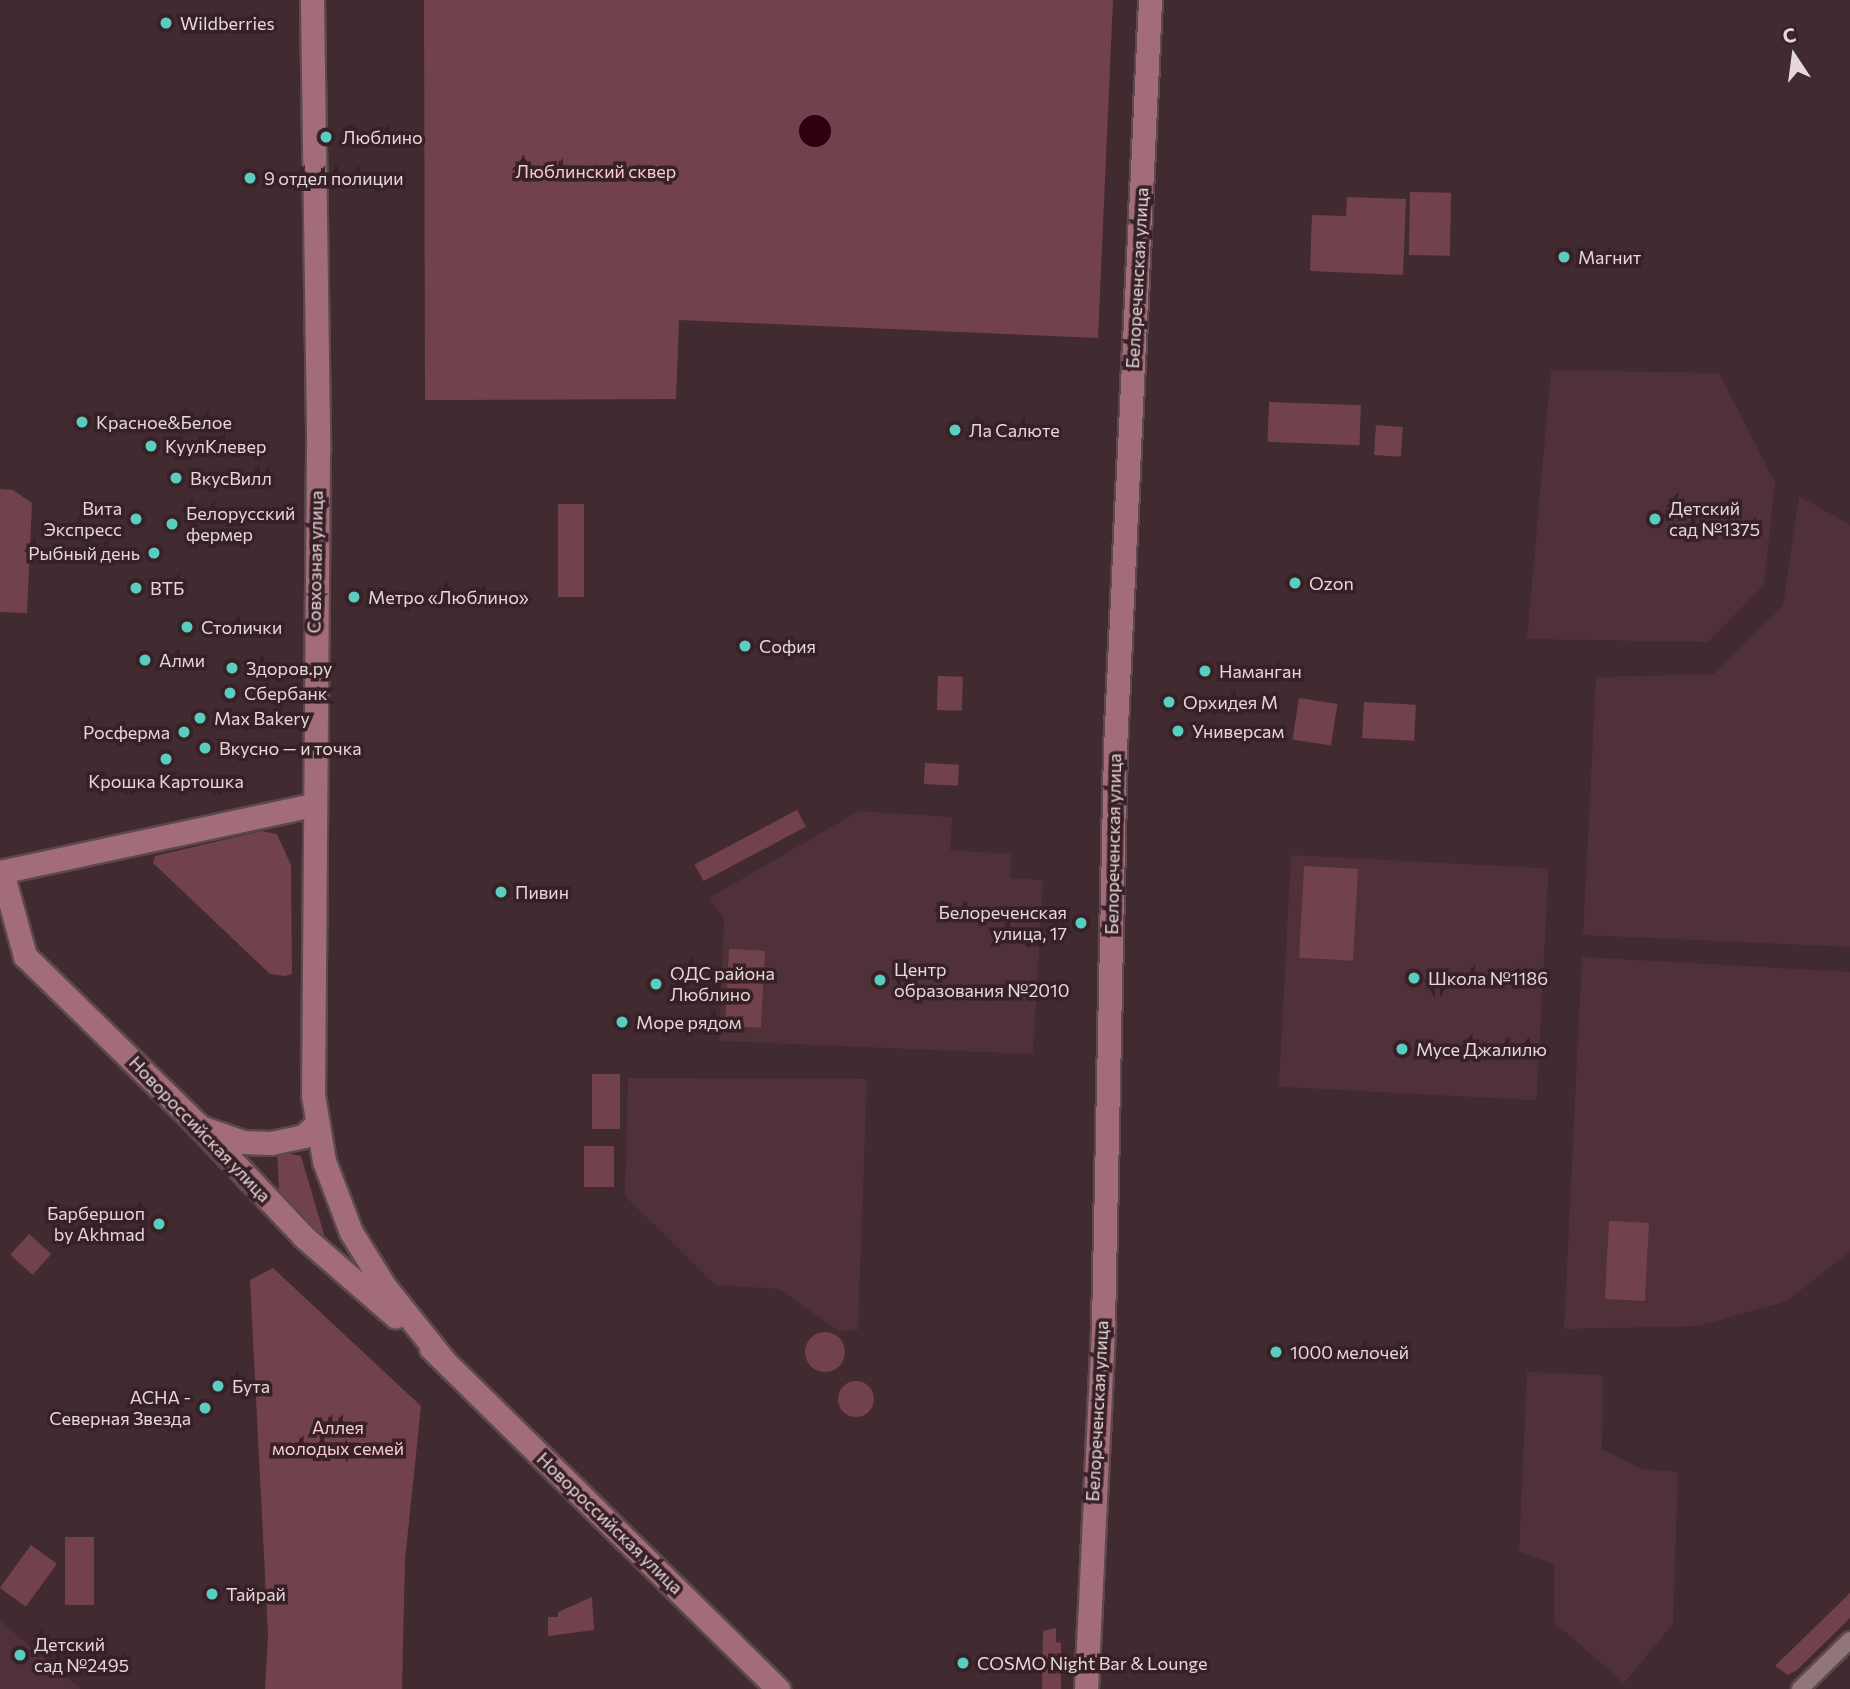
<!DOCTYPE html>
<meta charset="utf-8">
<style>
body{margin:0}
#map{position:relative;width:1850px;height:1689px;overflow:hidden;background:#412a30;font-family:Commissioner,sans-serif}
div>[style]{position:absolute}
.built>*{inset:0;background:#503139;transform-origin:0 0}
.green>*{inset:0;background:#72414e;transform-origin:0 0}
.round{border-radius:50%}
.water>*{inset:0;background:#2f0012}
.roads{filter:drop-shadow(2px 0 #5c494e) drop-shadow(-2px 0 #5c494e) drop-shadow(0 2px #5c494e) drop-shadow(0 -2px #5c494e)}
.street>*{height:16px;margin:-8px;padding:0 8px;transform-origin:8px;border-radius:8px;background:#91757b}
.secondary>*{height:23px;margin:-11.5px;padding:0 11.5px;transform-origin:11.5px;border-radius:11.5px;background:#a36c7b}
.dots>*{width:19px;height:19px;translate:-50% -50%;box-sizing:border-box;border:4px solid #372026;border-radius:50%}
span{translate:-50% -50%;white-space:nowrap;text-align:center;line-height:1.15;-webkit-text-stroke:7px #372026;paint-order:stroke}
.poi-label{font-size:18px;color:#e6d7da}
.left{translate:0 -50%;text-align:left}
.right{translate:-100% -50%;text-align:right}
.park-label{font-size:18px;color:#f7cbd5}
.street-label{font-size:18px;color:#e6d7da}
.north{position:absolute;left:1759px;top:21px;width:70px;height:70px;-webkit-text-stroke:5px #372026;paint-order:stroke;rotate:347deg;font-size:19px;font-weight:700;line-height:28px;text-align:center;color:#e6d7da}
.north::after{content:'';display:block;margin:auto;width:24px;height:32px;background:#e6d7da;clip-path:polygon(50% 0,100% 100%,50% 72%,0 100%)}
</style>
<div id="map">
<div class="built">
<div style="clip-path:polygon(1551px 370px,1719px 373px,1775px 482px,1764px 585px,1708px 642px,1527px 639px)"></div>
<div style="clip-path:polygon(1799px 496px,1850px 525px,1850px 947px,1583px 935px,1596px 677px,1714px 674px,1783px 606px)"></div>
<div style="clip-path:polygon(859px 811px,952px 817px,950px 850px,1011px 854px,1010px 878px,1043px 880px,1033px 1054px,719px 1041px,724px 918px,709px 898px)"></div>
<div style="left:1291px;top:855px;width:258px;height:232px;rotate:3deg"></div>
<div style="clip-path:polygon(1582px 957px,1850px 972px,1850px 1251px,1787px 1301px,1698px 1326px,1564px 1329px)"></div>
<div style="clip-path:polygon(628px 1078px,867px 1079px,858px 1330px,839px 1331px,779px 1289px,715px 1285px,625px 1196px)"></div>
<div style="clip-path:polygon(1527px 1372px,1603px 1375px,1602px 1449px,1642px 1469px,1678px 1472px,1673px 1624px,1624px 1683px,1554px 1622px,1554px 1564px,1519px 1552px)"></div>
<div style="clip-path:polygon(0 1621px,81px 1689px,0 1689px)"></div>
</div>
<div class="green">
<div style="clip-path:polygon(424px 0,1113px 0,1098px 338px,679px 320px,676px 399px,425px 400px)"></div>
<div style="left:1410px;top:192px;width:41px;height:63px;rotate:1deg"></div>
<div style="clip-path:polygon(1347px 197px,1406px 199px,1403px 275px,1310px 271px,1312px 215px,1346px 216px)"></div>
<div style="left:1269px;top:402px;width:92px;height:40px;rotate:2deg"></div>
<div style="left:1376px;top:425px;width:27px;height:30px;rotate:4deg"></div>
<div style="clip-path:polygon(0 489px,13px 490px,32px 503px,27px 613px,0 612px)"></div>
<div style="left:558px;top:504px;width:26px;height:93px"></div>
<div style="left:938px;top:676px;width:25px;height:34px;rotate:2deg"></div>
<div style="left:1299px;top:698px;width:39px;height:42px;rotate:9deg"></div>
<div style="left:1364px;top:702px;width:52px;height:36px;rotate:3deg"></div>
<div style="left:925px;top:763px;width:34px;height:21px;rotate:3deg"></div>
<div style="left:797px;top:810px;width:19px;height:116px;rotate:62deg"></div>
<div style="clip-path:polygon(261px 831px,277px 834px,291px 865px,292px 974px,285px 976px,270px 974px,153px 863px,155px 856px)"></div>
<div style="left:1304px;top:866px;width:54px;height:92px;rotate:3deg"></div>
<div style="left:729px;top:949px;width:36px;height:77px;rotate:3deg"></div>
<div style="left:592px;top:1074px;width:28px;height:55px"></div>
<div style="left:584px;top:1146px;width:30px;height:41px"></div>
<div style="clip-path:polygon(277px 1151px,301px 1156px,326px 1241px,279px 1191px)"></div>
<div style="left:1609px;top:1221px;width:40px;height:78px;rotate:3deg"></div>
<div style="left:29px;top:1234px;width:30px;height:28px;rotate:42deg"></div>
<div style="clip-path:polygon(273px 1268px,421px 1406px,405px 1560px,402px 1689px,265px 1689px,268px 1635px,250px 1280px)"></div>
<div class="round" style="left:805px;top:1332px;width:40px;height:40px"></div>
<div class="round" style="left:838px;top:1381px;width:36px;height:36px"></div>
<div style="left:65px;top:1537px;width:29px;height:68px"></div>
<div style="left:31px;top:1545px;width:32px;height:53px;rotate:36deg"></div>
<div style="clip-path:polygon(1850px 1593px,1850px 1618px,1797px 1670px,1788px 1675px,1775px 1666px)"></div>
<div style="clip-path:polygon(592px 1597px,594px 1630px,548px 1636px,548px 1617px,558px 1617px,558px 1612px)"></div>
<div style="clip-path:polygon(1056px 1628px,1056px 1642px,1061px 1643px,1061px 1689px,1042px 1689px,1043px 1631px)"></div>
</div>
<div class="water">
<div class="round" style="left:799px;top:115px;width:32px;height:32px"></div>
</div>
<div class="roads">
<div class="street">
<div style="left:1800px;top:1689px;width:70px;rotate:-44.4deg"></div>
</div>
<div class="secondary">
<div style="left:312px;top:0;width:450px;rotate:89.2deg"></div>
<div style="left:318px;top:450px;width:645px;rotate:90.44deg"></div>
<div style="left:313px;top:1095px;width:67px;rotate:80.5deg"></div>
<div style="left:324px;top:1161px;width:76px;rotate:69.2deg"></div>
<div style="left:351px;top:1232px;width:65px;rotate:58.3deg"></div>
<div style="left:385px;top:1287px;width:91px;rotate:51.2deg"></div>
<div style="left:0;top:872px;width:320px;rotate:-12.1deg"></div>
<div style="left:2px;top:872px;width:87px;rotate:74.7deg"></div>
<div style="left:25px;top:956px;width:245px;rotate:44.3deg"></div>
<div style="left:200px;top:1127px;width:151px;rotate:46.6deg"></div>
<div style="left:304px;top:1237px;width:121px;rotate:41deg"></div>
<div style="left:203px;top:1128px;width:42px;rotate:19.3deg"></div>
<div style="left:243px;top:1142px;width:28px;rotate:2deg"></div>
<div style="left:271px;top:1143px;width:34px;rotate:-12deg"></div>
<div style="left:304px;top:1136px;width:18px;rotate:-45deg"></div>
<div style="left:431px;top:1348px;width:487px;rotate:44.5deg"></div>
<div style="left:1086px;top:1689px;width:365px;rotate:-87.3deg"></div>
<div style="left:1103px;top:1324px;width:576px;rotate:-88.81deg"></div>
<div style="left:1115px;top:748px;width:749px;rotate:-87.32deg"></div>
</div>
</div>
<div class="dots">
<div style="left:166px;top:23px;background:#59cebe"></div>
<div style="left:326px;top:137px;background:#59cebe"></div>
<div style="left:250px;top:178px;background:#59cebe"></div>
<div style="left:1564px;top:257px;background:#59cebe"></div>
<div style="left:82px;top:422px;background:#59cebe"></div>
<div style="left:955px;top:430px;background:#59cebe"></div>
<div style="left:151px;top:446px;background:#59cebe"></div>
<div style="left:176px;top:478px;background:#59cebe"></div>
<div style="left:136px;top:519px;background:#59cebe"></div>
<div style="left:1655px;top:519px;background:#59cebe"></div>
<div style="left:172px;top:524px;background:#59cebe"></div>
<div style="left:154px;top:553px;background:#59cebe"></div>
<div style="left:1295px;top:583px;background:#59cebe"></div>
<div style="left:136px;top:588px;background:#59cebe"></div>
<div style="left:354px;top:597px;background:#59cebe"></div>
<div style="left:187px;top:627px;background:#59cebe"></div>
<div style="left:745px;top:646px;background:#59cebe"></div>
<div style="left:145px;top:660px;background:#59cebe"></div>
<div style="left:232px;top:668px;background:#59cebe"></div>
<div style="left:1205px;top:671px;background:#59cebe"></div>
<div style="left:230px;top:693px;background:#59cebe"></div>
<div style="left:1169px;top:702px;background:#59cebe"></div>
<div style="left:200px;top:718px;background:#59cebe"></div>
<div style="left:1178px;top:731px;background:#59cebe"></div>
<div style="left:184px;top:732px;background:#59cebe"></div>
<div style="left:205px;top:748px;background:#59cebe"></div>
<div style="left:166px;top:759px;background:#59cebe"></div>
<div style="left:501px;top:892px;background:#59cebe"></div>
<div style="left:1081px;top:923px;background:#59cebe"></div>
<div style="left:1414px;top:978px;background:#59cebe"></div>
<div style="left:880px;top:980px;background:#59cebe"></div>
<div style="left:656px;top:984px;background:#59cebe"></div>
<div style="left:622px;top:1022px;background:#59cebe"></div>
<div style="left:1402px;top:1049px;background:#59cebe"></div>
<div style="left:159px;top:1224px;background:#59cebe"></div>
<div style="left:1276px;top:1352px;background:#59cebe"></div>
<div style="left:218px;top:1386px;background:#59cebe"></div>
<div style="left:205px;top:1408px;background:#59cebe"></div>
<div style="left:212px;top:1594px;background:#59cebe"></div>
<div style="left:20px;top:1655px;background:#59cebe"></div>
<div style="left:963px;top:1663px;background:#59cebe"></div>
</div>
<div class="poi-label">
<span class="left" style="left:180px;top:23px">Wildberries</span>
<span class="left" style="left:342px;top:137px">Люблино</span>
<span class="left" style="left:264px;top:178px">9 отдел полиции</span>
<span class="left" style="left:1578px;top:257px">Магнит</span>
<span class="left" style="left:96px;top:422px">Красное&amp;Белое</span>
<span class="left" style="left:969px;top:430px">Ла Салюте</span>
<span class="left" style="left:165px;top:446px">КуулКлевер</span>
<span class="left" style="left:190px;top:478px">ВкусВилл</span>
<span class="right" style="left:122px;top:519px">Вита<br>Экспресс</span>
<span class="left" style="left:1669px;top:519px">Детский<br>сад №1375</span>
<span class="left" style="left:186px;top:524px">Белорусский<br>фермер</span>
<span class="right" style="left:140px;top:553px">Рыбный день</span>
<span class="left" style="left:1309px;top:583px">Ozon</span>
<span class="left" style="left:150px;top:588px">ВТБ</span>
<span class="left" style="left:368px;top:597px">Метро «Люблино»</span>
<span class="left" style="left:201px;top:627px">Столички</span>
<span class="left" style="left:759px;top:646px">София</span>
<span class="left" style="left:159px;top:660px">Алми</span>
<span class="left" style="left:246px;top:668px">Здоров.ру</span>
<span class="left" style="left:1219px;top:671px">Наманган</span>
<span class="left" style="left:244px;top:693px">Сбербанк</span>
<span class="left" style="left:1183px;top:702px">Орхидея М</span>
<span class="left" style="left:214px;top:718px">Max Bakery</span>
<span class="left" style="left:1192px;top:731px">Универсам</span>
<span class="right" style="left:170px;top:732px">Росферма</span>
<span class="left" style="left:219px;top:748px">Вкусно — и точка</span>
<span style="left:166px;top:781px">Крошка Картошка</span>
<span class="left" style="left:515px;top:892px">Пивин</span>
<span class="right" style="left:1067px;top:923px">Белореченская<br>улица, 17</span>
<span class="left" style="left:894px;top:980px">Центр<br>образования №2010</span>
<span class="left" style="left:670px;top:984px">ОДС района<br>Люблино</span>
<span class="left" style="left:1428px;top:978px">Школа №1186</span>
<span class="left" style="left:636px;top:1022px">Море рядом</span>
<span class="left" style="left:1416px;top:1049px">Мусе Джалилю</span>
<span class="right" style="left:145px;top:1224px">Барбершоп<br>by Akhmad</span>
<span class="left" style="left:1290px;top:1352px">1000 мелочей</span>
<span class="left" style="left:232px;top:1386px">Бута</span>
<span class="right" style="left:191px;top:1408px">АСНА -<br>Северная Звезда</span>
<span class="left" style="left:226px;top:1594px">Тайрай</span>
<span class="left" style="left:34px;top:1655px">Детский<br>сад №2495</span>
<span class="left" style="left:977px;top:1663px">COSMO Night Bar &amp; Lounge</span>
</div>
<div class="park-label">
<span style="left:596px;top:171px">Люблинский сквер</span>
<span style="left:338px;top:1438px">Аллея<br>молодых семей</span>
</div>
<div class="street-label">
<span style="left:1137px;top:278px;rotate:-87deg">Белореченская улица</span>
<span style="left:315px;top:562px;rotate:-89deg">Совхозная улица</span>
<span style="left:1113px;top:844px;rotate:-89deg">Белореченская улица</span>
<span style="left:200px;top:1129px;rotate:46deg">Новороссийская улица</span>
<span style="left:1097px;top:1411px;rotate:-87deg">Белореченская улица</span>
<span style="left:610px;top:1523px;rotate:44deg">Новороссийская улица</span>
</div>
<div class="north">С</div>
</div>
